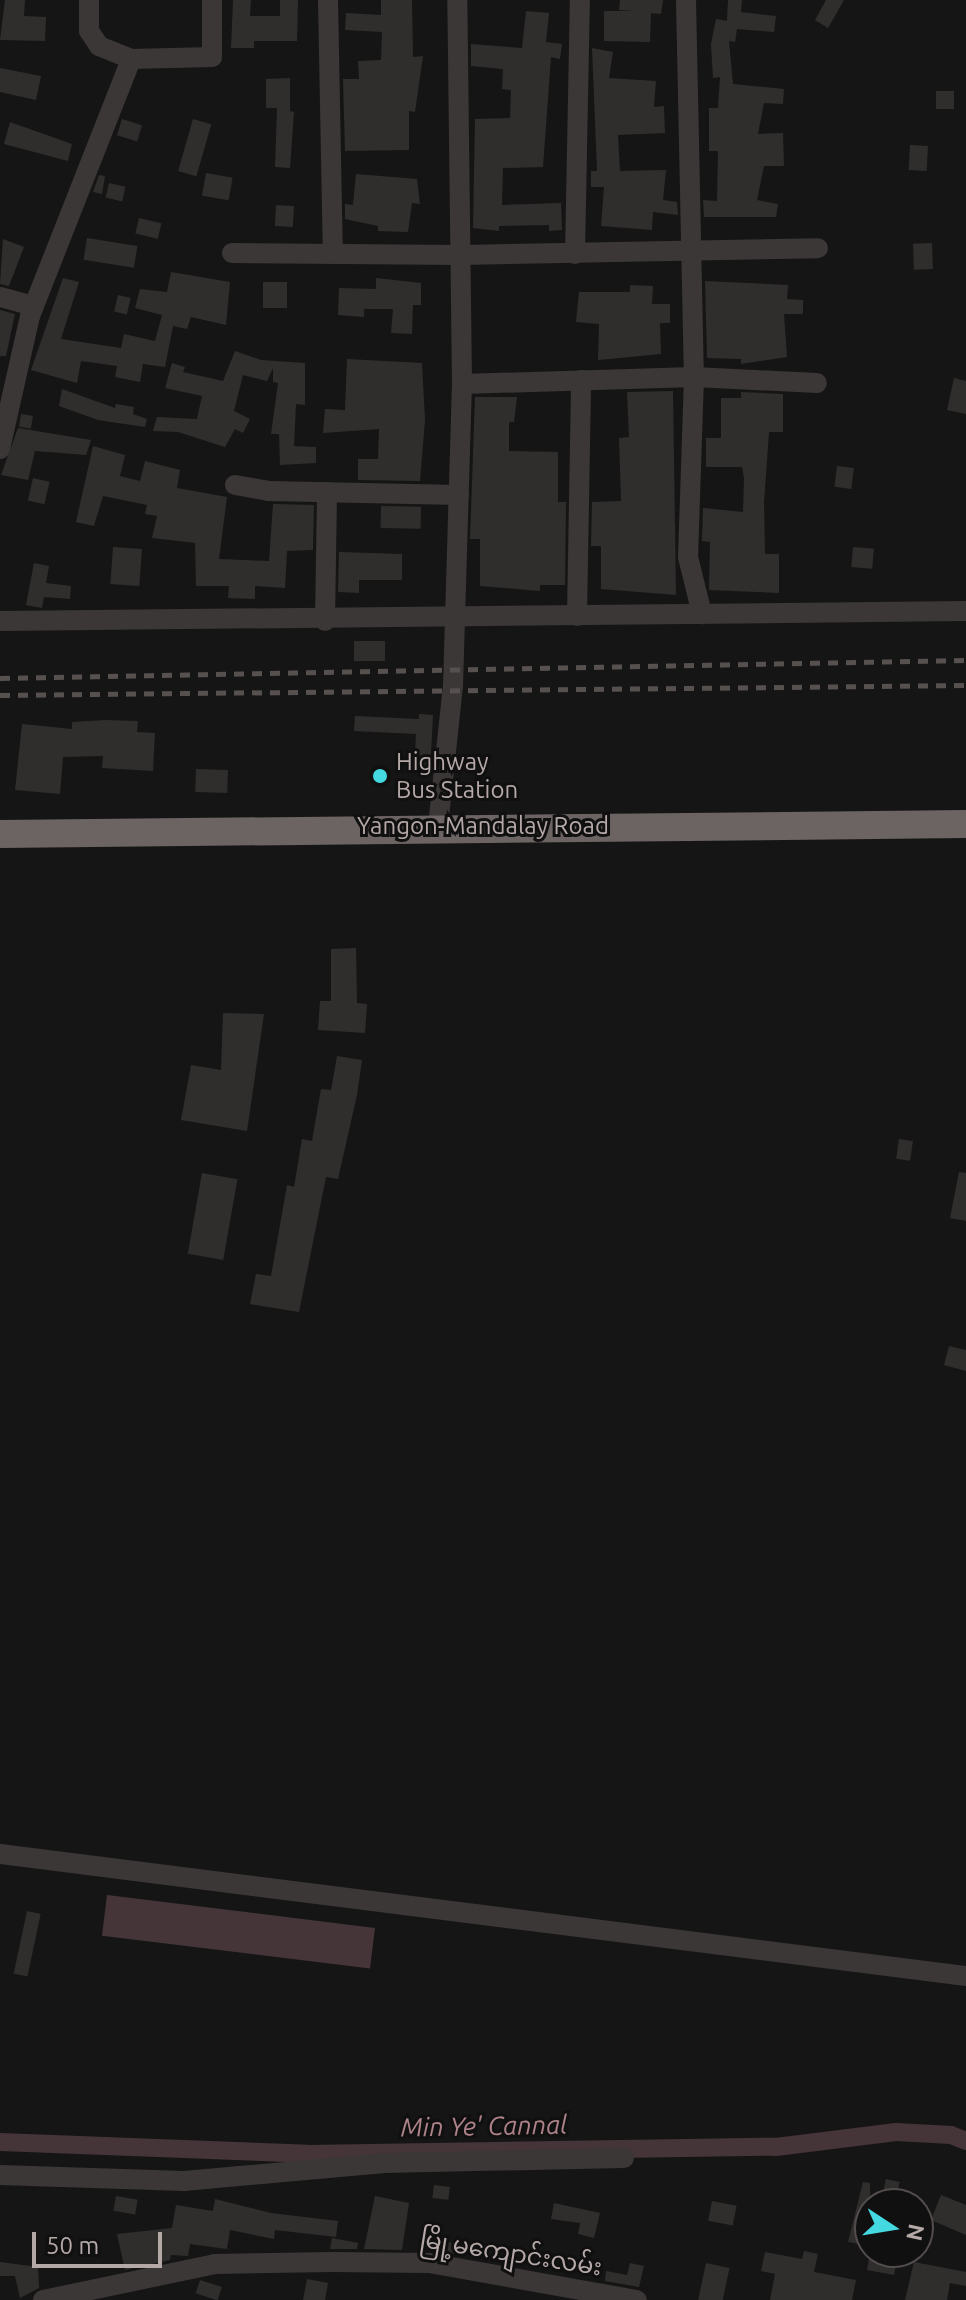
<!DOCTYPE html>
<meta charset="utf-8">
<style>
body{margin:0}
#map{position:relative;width:966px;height:2300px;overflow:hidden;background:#161515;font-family:Ubuntu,"Noto Sans Myanmar",sans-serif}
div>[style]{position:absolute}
.water>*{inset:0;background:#453538;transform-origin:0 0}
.canal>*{height:18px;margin:-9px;padding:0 9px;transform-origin:9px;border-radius:9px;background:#453538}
.building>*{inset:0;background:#302e2d;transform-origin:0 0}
.minor>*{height:20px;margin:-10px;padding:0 10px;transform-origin:10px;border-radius:10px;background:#3b3736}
.highway>*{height:28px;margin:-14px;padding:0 14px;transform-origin:14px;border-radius:14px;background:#6c6463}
.rail>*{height:5px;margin-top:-2.5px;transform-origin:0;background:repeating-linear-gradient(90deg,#56504f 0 10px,transparent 0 18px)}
.dots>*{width:22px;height:22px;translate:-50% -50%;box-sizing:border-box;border:4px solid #111010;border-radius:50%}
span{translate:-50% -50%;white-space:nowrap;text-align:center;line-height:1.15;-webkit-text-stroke:6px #111010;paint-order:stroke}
.poi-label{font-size:24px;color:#b5a9a8}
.left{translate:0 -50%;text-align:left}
.street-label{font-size:24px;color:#b5a9a8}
.water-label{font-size:26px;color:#ad8289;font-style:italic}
.north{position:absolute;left:854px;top:2188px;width:80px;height:80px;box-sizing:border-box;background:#111010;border:2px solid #534d4d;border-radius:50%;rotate:102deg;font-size:22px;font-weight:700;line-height:32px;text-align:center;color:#b5a9a8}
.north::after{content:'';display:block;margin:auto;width:28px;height:36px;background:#44d9e0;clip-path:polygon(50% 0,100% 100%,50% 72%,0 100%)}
.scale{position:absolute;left:32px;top:2232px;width:130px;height:36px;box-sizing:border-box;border:4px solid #b5a9a8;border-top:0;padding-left:10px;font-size:24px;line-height:28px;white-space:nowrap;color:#b5a9a8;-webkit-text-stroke:6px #111010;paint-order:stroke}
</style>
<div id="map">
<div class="water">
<div style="left:107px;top:1895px;width:270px;height:41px;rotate:7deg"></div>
</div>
<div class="canal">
<div style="left:0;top:2142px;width:308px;rotate:2.2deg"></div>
<div style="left:308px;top:2154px;width:468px;rotate:-0.9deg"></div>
<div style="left:776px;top:2147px;width:121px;rotate:-7.1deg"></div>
<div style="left:896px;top:2132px;width:55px;rotate:3.1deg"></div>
<div style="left:951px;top:2135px;width:16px;rotate:22deg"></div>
</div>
<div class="building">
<div style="clip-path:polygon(5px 0,25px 0,24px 16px,46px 17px,45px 41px,0 40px)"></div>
<div style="clip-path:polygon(233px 0,251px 0,250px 16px,280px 16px,280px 0,298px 0,297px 41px,254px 41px,254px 48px,231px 48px)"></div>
<div style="clip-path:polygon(381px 0,412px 0,413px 57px,423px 56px,415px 112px,409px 111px,409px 150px,345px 151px,343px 79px,359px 79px,358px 61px,381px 60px,382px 32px,345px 30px,346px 13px,381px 15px)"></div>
<div style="clip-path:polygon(620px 0,663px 0,661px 14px,651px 13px,650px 42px,604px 41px,604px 11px,635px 11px,619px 10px)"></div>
<div style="clip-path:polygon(728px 0,742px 0,741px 12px,776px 16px,774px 32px,737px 29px,735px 42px,729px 41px,733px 84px,784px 89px,783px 104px,764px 103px,758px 134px,783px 133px,784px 166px,764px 166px,757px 200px,778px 204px,776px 217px,704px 217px,703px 200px,717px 201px,718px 151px,709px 151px,709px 108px,718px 108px,720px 77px,713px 78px,711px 44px,716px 19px,727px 21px)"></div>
<div style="clip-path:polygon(826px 0,844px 0,828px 28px,815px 20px)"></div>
<div style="clip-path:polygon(526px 11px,549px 13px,546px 42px,562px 44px,560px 59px,551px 57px,543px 167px,503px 168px,502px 205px,561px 203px,562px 230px,549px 231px,549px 225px,499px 226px,499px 231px,473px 228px,475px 119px,510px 118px,511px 90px,502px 89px,503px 69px,471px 66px,471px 44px,522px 48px)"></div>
<div style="clip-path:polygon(592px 48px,613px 52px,609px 78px,656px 81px,654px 107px,664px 106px,665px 133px,618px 135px,620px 171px,666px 170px,663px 200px,677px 202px,678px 215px,653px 212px,652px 230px,601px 226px,604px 187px,591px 187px,591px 171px,597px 171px)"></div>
<div style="clip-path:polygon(0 68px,41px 76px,36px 100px,0 92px)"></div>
<div style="clip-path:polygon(290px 78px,290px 111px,294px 112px,290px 168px,275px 167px,277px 108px,266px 108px,266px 79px)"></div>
<div style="left:936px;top:91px;width:18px;height:18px"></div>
<div style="left:122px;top:119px;width:21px;height:17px;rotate:17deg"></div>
<div style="left:193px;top:119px;width:19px;height:54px;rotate:16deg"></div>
<div style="clip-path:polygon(10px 122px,72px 144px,68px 161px,4px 144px)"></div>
<div style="left:910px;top:145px;width:18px;height:25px;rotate:3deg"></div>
<div style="left:206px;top:173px;width:27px;height:23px;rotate:10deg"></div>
<div style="clip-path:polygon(356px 174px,417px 179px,420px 204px,412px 203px,408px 232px,378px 231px,378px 226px,345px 219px,345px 204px,353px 205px)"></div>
<div style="clip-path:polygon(99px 175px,105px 176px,102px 194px,93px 192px)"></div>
<div style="left:109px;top:183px;width:17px;height:15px;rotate:13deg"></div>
<div style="left:276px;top:205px;width:18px;height:21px;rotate:3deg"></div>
<div style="left:139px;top:218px;width:23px;height:16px;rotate:13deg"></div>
<div style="left:87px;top:238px;width:51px;height:22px;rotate:9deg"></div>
<div style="clip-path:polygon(3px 239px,24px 247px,9px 286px,0 284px)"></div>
<div style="left:932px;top:243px;width:26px;height:19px;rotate:88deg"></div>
<div style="clip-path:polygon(171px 272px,230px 282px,226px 325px,191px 317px,187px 329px,173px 326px,165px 367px,143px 364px,140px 382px,115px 377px,117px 366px,81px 361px,77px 383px,31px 370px,63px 278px,79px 282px,61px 339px,121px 348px,124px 334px,155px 341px,162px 315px,135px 308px,140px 289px,167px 292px)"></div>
<div style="clip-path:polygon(376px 278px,421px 283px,421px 305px,413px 305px,412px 334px,391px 333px,393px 309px,364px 309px,364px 317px,338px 315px,339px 288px,376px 289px)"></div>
<div style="clip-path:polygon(705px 281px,788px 285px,787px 299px,803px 300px,803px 314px,784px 314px,787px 357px,741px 364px,741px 359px,707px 358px)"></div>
<div style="left:263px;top:282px;width:24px;height:26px"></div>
<div style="clip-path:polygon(630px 285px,653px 286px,652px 304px,670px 304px,670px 323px,660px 323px,661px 354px,598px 360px,599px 324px,576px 322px,579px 292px,630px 292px)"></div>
<div style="left:118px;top:295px;width:13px;height:17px;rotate:13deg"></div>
<div style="clip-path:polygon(0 310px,15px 314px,6px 356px,0 356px)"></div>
<div style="clip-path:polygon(235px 351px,261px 360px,305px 363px,305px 405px,296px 404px,294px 446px,316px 447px,316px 463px,280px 465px,279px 434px,271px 434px,278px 383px,273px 382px,273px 368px,267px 381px,243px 375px,234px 411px,250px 419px,243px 433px,235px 429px,225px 447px,178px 432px,153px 431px,157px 417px,197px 419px,202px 396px,165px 388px,172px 363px,185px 367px,183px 372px,223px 381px)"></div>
<div style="clip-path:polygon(347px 359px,422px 363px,425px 420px,420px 481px,358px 480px,358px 459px,378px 459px,379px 429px,323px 433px,325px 409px,345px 410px)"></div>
<div style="clip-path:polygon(954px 378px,966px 381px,966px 414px,947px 410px)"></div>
<div style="clip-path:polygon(62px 389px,115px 408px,116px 404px,134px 407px,133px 414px,147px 419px,145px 427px,98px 420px,59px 406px)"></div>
<div style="clip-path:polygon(673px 391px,676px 595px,601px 589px,601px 546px,591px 546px,592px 502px,621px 501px,619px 438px,629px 437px,627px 392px)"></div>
<div style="clip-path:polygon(741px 392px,783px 394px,783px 432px,769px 432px,764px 502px,765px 554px,779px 554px,779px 593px,709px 590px,710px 542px,702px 541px,703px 508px,743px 512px,744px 478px,742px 467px,706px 467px,706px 438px,721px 438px,721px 398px,741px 398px)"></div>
<div style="clip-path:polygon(475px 397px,517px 397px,514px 422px,509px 422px,509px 451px,558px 452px,558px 502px,566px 502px,565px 585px,540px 585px,540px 591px,480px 586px,480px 539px,470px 539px)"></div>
<div style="left:21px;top:414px;width:12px;height:13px;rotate:9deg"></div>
<div style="clip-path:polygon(18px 428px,91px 440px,86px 455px,35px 451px,28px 480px,1px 475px)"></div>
<div style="clip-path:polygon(93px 446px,125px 455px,120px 476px,140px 481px,145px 461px,180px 470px,177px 488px,227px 497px,219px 559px,269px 561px,273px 504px,314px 505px,313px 550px,287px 551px,285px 588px,255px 586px,255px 599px,228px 598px,229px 586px,196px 586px,195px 543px,152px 538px,157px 516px,145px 514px,147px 505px,103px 496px,94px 526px,76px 522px)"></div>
<div style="left:837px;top:466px;width:17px;height:21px;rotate:7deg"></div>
<div style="left:33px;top:478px;width:17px;height:23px;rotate:13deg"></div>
<div style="left:381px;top:506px;width:40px;height:22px;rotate:1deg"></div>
<div style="left:113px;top:547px;width:29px;height:37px;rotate:4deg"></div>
<div style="left:853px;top:547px;width:21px;height:20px;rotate:5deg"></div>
<div style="clip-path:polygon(339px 552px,402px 554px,402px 580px,359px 580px,359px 593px,338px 592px)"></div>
<div style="clip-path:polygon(34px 563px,49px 566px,46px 583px,71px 586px,70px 599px,44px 597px,42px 608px,26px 605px)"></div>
<div style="left:354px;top:641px;width:31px;height:20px"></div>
<div style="clip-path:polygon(419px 714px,433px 715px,430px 774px,414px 773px,416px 734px,354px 731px,355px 716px,419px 719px)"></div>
<div style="clip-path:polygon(105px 720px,138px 721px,137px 732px,155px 733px,153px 771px,102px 768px,103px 756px,63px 757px,60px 794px,15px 790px,22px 724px,72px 729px,72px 722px)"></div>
<div style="left:196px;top:769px;width:32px;height:23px;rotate:2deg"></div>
<div style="clip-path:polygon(356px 948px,357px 1003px,367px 1004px,365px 1033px,318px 1030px,320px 1001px,331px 1001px,331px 949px)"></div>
<div style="clip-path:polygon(223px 1013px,264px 1014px,247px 1131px,181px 1120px,191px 1065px,221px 1070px)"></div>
<div style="clip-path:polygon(337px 1056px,362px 1060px,357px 1095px,338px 1179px,326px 1177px,299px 1312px,250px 1304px,256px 1274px,271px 1276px,287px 1185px,294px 1187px,302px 1139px,312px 1141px,321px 1089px,331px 1090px)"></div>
<div style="left:899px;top:1139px;width:14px;height:20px;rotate:8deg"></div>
<div style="clip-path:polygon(959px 1172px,966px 1173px,966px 1221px,950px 1218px)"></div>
<div style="left:202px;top:1173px;width:36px;height:82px;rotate:10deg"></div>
<div style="clip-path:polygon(949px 1346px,966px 1350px,966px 1371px,944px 1365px)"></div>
<div style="left:27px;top:1911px;width:14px;height:64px;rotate:12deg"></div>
<div style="left:886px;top:2179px;width:14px;height:19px;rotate:12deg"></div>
<div style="clip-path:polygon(863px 2182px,870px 2183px,870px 2246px,848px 2242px)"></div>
<div style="left:434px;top:2185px;width:16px;height:13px;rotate:7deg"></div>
<div style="clip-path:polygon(941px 2195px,966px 2205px,966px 2235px,931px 2220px)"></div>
<div style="left:116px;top:2196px;width:22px;height:15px;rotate:10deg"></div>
<div style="clip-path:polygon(375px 2196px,409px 2203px,402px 2250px,364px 2249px)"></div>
<div style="clip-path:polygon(215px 2199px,271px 2213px,338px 2221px,336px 2237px,275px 2230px,274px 2239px,230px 2230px,227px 2249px,190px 2244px,188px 2256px,171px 2255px,170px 2260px,125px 2270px,117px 2234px,172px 2228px,176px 2205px,213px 2211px)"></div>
<div style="left:712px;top:2201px;width:25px;height:20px;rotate:11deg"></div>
<div style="clip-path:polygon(554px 2203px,600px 2213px,594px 2238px,578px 2234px,580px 2223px,551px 2219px)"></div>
<div style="clip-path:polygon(332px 2238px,358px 2243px,357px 2249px,330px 2249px)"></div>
<div style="clip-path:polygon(439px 2240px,457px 2244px,455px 2254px,436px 2251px)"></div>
<div style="clip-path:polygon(804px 2251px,818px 2254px,814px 2272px,856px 2280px,852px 2300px,770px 2300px,775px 2274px,761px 2271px,765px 2252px,802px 2259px)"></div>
<div style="clip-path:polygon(870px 2252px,899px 2252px,894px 2275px,867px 2270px)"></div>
<div style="clip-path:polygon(0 2262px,38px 2267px,39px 2288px,20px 2298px,15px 2276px,0 2276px)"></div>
<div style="clip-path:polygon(914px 2262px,966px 2272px,966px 2286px,950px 2283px,947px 2300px,905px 2300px)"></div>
<div style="clip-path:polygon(630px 2263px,644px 2266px,639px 2287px,605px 2281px,606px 2271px,627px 2275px)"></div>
<div style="left:706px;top:2263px;width:24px;height:38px;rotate:12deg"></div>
<div style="clip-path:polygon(307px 2279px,328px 2283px,325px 2300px,303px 2300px)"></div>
<div style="left:200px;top:2280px;width:23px;height:14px;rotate:18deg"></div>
</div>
<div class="minor">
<div style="left:89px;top:0;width:31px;rotate:90deg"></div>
<div style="left:89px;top:31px;width:18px;rotate:56deg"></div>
<div style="left:99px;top:46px;width:35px;rotate:22deg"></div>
<div style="left:131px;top:59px;width:81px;rotate:-1.4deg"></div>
<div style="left:212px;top:57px;width:57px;rotate:-90deg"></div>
<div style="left:328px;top:0;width:254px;rotate:88.9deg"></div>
<div style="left:686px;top:0;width:377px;rotate:88.8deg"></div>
<div style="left:694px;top:377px;width:180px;rotate:91.9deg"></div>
<div style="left:688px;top:557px;width:59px;rotate:76.2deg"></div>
<div style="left:232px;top:253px;width:229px;rotate:0.5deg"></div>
<div style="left:461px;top:255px;width:357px;rotate:-1.1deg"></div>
<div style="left:575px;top:254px;width:254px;rotate:-88.9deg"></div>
<div style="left:0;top:297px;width:35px;rotate:15deg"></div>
<div style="left:462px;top:384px;width:232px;rotate:-1.7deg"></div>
<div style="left:694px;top:377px;width:123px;rotate:2.8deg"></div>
<div style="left:0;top:449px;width:136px;rotate:-77.3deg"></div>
<div style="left:30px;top:316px;width:276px;rotate:-68.5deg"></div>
<div style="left:235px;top:485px;width:34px;rotate:10deg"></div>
<div style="left:268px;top:491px;width:191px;rotate:1.2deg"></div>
<div style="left:577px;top:616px;width:236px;rotate:-89deg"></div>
<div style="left:0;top:621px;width:966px;rotate:-0.59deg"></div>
<div style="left:325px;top:621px;width:129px;rotate:-89.1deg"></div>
<div style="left:438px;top:826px;width:141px;rotate:-83.9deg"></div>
<div style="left:453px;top:686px;width:302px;rotate:-88.3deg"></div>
<div style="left:462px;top:384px;width:384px;rotate:-90.7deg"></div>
<div style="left:0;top:1854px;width:974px;rotate:7.2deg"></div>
<div style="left:0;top:2175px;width:184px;rotate:1.9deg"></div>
<div style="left:184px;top:2181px;width:201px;rotate:-5.1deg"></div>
<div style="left:384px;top:2163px;width:240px;rotate:-1.2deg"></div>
<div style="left:43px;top:2300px;width:176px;rotate:-11.8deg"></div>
<div style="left:215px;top:2264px;width:117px;rotate:-1deg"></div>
<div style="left:332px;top:2262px;width:97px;rotate:0.6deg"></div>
<div style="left:429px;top:2263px;width:211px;rotate:10.1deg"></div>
</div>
<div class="highway">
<div style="left:0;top:834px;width:966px;rotate:-0.59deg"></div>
</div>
<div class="rail">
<div style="left:0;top:678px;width:966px;rotate:-1.07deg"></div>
<div style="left:0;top:695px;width:966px;rotate:-0.59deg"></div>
</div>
<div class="dots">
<div style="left:380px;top:776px;background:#44d9e0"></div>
</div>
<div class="poi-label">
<span class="left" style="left:396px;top:776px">Highway<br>Bus Station</span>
</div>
<div class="street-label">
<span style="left:483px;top:826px">Yangon-Mandalay Road</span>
<span style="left:511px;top:2253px;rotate:9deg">မြို့မကျောင်းလမ်း</span>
</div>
<div class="water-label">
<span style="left:484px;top:2126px;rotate:-1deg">Min Ye' Cannal</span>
</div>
<div class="north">N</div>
<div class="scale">50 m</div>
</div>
